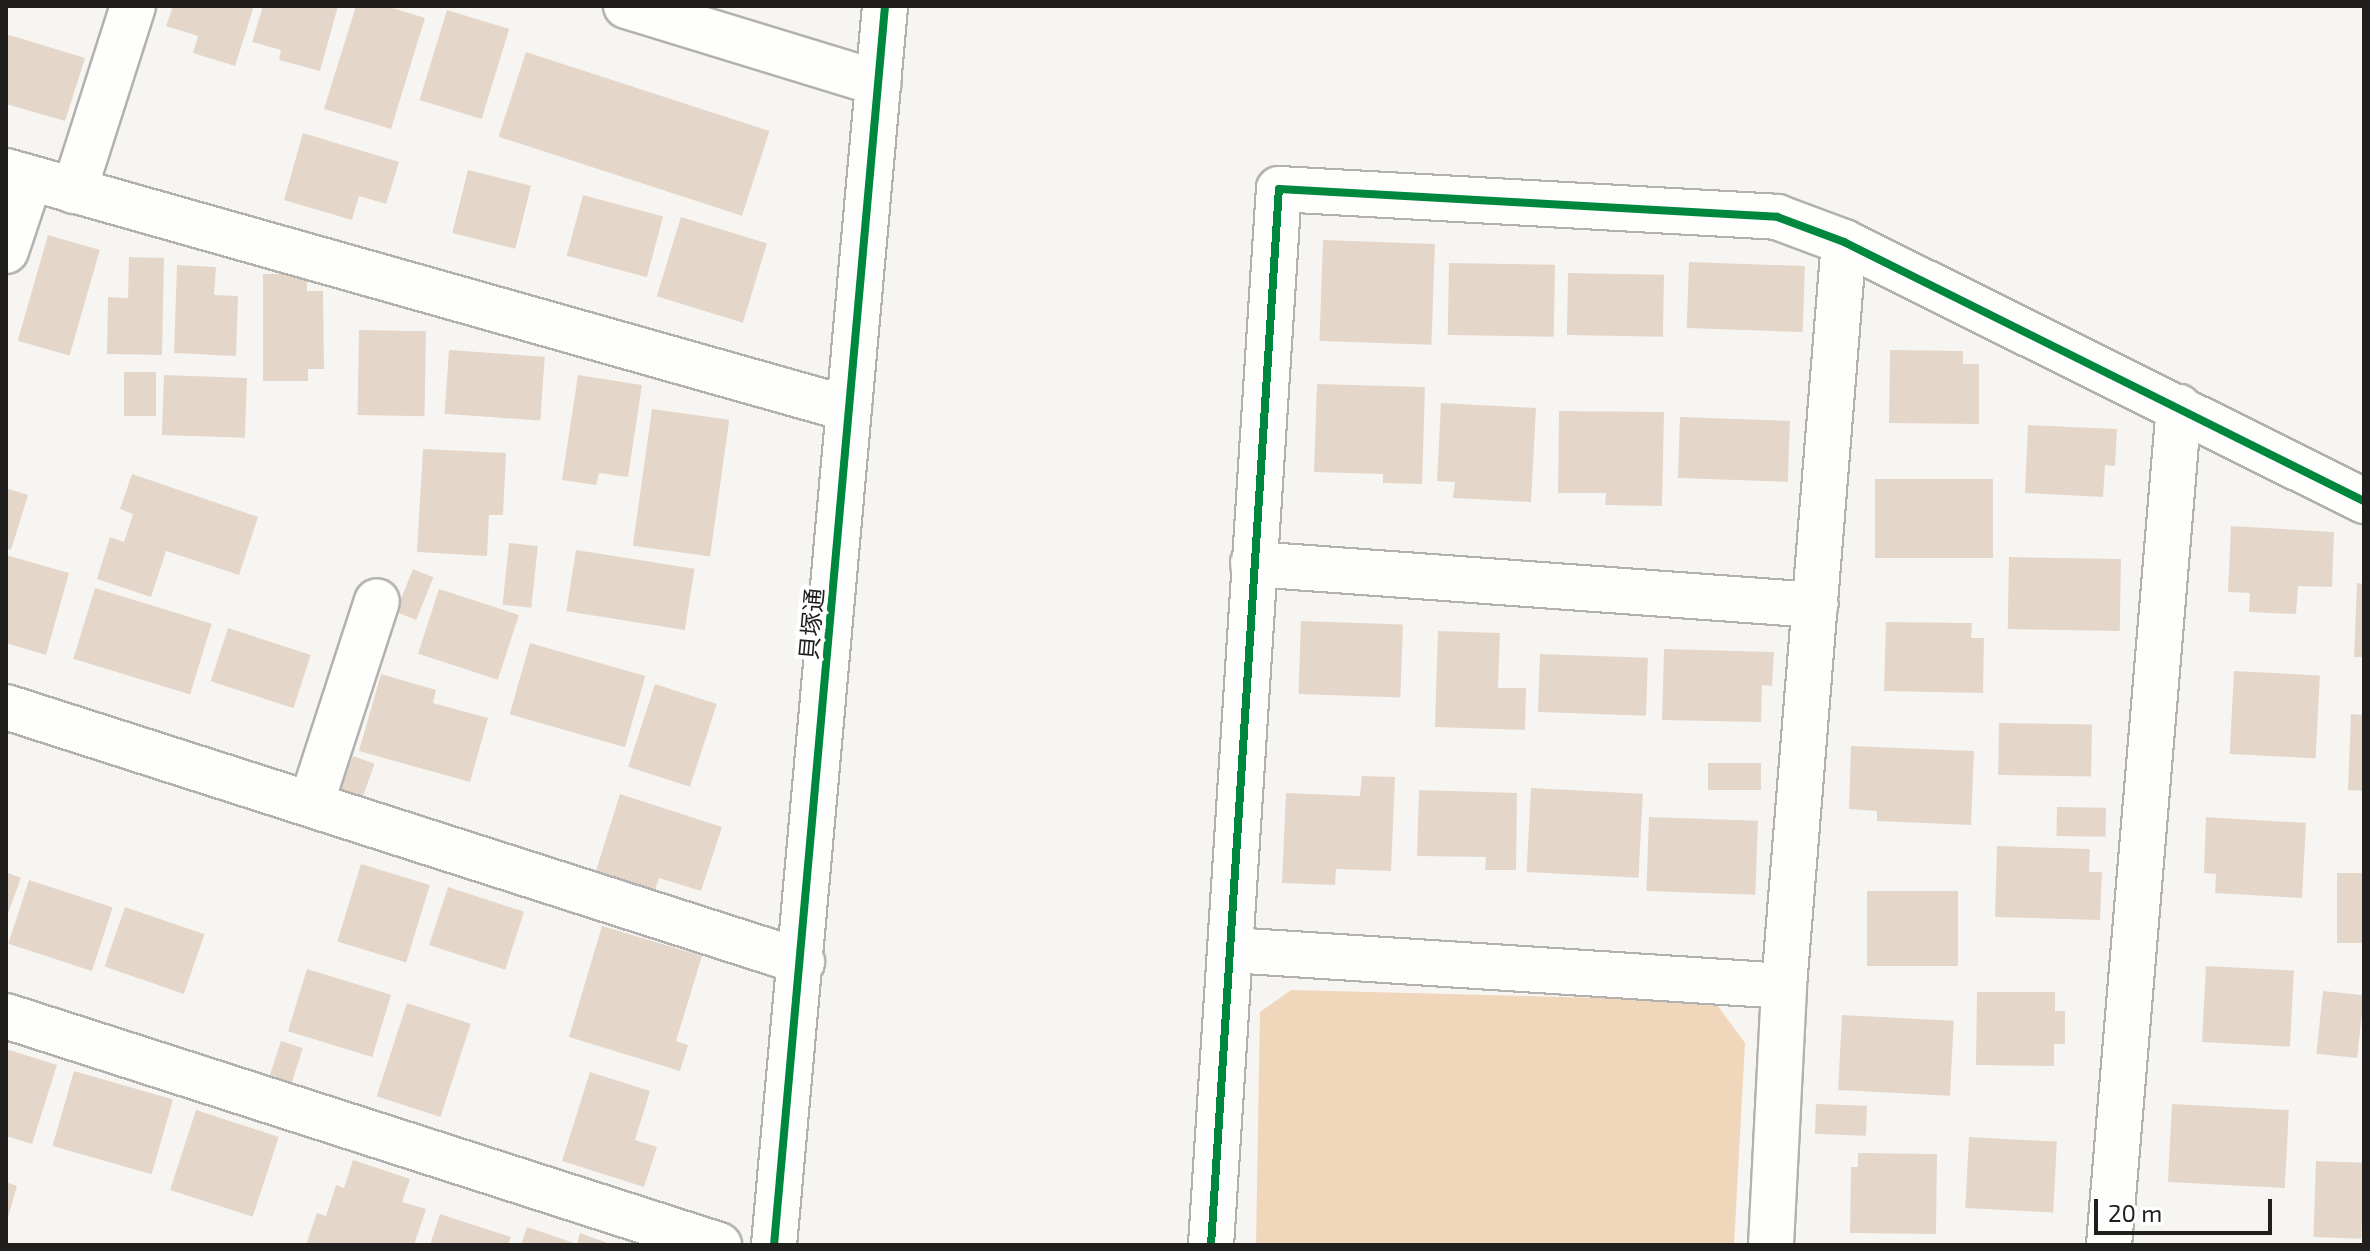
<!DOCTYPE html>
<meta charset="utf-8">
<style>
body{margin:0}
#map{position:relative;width:2370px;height:1251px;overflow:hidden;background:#f7f5f2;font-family:"Exo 2","Noto Sans JP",sans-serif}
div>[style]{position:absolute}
.green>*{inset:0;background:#f0d6ba}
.building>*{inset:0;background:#e4d7ca;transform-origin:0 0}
.roads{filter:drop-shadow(2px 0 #b3b1af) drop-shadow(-2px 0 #b3b1af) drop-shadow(0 2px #b3b1af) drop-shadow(0 -2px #b3b1af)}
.minor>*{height:44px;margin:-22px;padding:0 22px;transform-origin:22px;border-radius:22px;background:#fefefd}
.cycleway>*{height:8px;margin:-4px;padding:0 4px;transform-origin:4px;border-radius:4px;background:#00873e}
span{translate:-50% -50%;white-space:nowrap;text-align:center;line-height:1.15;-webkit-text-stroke:8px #fff;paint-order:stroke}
.street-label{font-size:24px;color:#211f1e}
.frame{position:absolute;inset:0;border:8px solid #211f1e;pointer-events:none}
.scale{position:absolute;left:2094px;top:1199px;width:178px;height:36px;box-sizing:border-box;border:4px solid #211f1e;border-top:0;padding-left:10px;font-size:24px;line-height:28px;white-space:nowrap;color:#211f1e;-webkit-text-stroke:6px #fff;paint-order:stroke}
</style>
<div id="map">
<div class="green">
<div style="clip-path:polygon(1291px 990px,1714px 1001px,1745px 1043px,1734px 1245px,1256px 1245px,1260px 1012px)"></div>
</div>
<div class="building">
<div style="clip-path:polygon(173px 6px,254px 6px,235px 66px,193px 53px,198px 36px,166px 26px)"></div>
<div style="clip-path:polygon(263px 6px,338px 6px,320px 71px,279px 60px,281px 50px,252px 42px)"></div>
<div style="clip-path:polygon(356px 6px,386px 6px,425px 18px,391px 129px,324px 109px)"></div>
<div style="left:447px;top:10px;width:65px;height:94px;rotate:17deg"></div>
<div style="clip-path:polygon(6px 34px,85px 58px,65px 121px,6px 104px)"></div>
<div style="left:526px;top:52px;width:256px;height:89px;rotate:18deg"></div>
<div style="clip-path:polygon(303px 133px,399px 162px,386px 204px,359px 196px,352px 220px,284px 200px)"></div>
<div style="left:468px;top:170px;width:65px;height:65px;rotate:14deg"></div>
<div style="left:583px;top:195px;width:83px;height:63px;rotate:15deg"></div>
<div style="left:681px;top:217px;width:90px;height:83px;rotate:17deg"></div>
<div style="left:48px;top:235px;width:54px;height:110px;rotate:16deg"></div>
<div style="left:1323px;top:240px;width:112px;height:101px;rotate:2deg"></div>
<div style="clip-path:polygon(129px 257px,164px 258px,162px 355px,107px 354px,108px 297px,128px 298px)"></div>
<div style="left:1689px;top:262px;width:116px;height:66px;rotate:2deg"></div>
<div style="left:1449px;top:263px;width:106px;height:72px;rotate:1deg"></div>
<div style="clip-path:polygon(177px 265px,216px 267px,214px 295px,238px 296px,236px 356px,174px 353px)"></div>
<div style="left:1568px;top:273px;width:96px;height:62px;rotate:1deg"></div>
<div style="clip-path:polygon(263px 274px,307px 274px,307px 291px,323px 291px,324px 369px,308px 369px,308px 381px,263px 381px)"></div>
<div style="left:359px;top:330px;width:67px;height:85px;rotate:1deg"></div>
<div style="left:449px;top:350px;width:96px;height:64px;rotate:4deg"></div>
<div style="clip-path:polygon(1890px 350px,1963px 351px,1963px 364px,1979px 364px,1979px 424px,1889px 423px)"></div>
<div style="left:124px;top:372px;width:32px;height:44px"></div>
<div style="left:164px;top:375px;width:83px;height:60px;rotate:2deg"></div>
<div style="clip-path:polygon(578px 375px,642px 385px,628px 477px,599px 473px,596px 485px,562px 480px)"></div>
<div style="clip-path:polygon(1317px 384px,1425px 387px,1422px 484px,1383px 483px,1383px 474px,1314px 472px)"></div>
<div style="clip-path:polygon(1441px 403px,1536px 408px,1531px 502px,1453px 498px,1455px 482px,1437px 481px)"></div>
<div style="left:652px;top:409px;width:78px;height:138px;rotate:8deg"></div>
<div style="clip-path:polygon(1559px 411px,1664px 412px,1662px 506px,1605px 505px,1606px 493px,1558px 493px)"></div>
<div style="left:1680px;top:417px;width:110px;height:61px;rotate:2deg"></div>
<div style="clip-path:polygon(2028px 425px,2117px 429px,2115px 466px,2105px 465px,2103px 497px,2025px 493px)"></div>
<div style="clip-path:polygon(423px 449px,506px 453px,503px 515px,489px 515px,487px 556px,417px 552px)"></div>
<div style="clip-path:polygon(132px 474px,258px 517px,239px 575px,166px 551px,151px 597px,97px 579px,110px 537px,124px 542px,133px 514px,120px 509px)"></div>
<div style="left:1875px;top:479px;width:118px;height:79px"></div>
<div style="clip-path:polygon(6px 488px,28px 495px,11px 550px,6px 548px)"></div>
<div style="clip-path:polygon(2231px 526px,2334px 532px,2332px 587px,2298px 586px,2296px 614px,2249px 612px,2250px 593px,2228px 592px)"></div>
<div style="left:509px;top:543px;width:29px;height:62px;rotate:6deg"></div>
<div style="left:576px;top:550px;width:120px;height:62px;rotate:9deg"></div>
<div style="clip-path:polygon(6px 555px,69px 573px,46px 655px,6px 643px)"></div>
<div style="left:2009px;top:557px;width:112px;height:72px;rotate:1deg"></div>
<div style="left:413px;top:569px;width:22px;height:46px;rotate:22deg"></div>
<div style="clip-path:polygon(2357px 583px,2364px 584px,2364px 657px,2354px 657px)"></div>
<div style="left:95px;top:588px;width:122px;height:74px;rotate:17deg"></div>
<div style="left:439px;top:589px;width:84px;height:68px;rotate:18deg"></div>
<div style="left:1301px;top:621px;width:102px;height:73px;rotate:2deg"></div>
<div style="clip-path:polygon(1886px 622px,1972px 623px,1971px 638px,1984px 638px,1983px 693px,1884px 691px)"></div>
<div style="left:228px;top:628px;width:87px;height:56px;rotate:18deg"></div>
<div style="clip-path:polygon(1438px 631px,1500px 633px,1498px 688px,1526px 688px,1525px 730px,1435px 727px)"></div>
<div style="left:530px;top:643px;width:120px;height:74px;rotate:16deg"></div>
<div style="clip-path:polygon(1664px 649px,1774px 652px,1772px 686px,1762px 685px,1761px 722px,1662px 720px)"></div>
<div style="left:1540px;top:654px;width:108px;height:58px;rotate:2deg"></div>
<div style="left:2234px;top:671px;width:86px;height:83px;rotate:3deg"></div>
<div style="clip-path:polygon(381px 674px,436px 690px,433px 703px,488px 718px,470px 782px,359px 751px)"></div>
<div style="left:655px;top:684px;width:65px;height:87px;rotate:18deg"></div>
<div style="clip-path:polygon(2351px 714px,2364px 715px,2364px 791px,2348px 790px)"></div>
<div style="left:1999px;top:723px;width:93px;height:52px;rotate:1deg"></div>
<div style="clip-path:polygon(1851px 746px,1974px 751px,1971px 825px,1877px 821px,1877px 811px,1849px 809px)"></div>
<div style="left:353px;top:756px;width:23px;height:35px;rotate:20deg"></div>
<div style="left:1708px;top:763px;width:53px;height:27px"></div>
<div style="clip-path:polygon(1362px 776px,1395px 777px,1391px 871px,1336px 869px,1335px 885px,1282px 883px,1286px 793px,1360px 796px)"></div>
<div style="left:1531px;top:788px;width:112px;height:84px;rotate:3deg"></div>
<div style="clip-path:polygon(1419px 790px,1517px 793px,1516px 870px,1485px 870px,1486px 857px,1417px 856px)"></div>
<div style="clip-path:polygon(620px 794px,722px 827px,701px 891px,659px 878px,653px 896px,594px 877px)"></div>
<div style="left:2057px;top:807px;width:49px;height:29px;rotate:1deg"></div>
<div style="left:1649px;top:817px;width:109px;height:74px;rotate:2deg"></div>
<div style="clip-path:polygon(2206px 817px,2306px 823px,2302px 898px,2215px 893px,2216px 874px,2204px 873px)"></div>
<div style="clip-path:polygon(1997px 846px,2090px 849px,2089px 872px,2102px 872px,2100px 920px,1995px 917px)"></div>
<div style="left:361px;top:864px;width:72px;height:81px;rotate:17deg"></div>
<div style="clip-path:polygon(6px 872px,21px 878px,6px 919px)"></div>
<div style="left:2337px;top:873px;width:27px;height:70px"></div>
<div style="left:29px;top:880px;width:88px;height:67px;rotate:18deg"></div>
<div style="left:448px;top:887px;width:80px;height:61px;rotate:18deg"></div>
<div style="left:1867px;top:891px;width:91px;height:75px"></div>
<div style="left:125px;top:907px;width:84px;height:63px;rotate:19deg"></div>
<div style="clip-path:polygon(602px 926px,702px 956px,676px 1041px,688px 1045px,680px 1071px,569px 1037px)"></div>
<div style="left:2206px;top:966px;width:88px;height:76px;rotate:3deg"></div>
<div style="left:307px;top:969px;width:88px;height:65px;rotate:17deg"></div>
<div style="left:2323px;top:991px;width:41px;height:63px;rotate:6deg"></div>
<div style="clip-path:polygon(1977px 992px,2055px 992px,2055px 1011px,2065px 1011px,2065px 1044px,2054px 1044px,2054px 1066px,1976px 1065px)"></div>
<div style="left:407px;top:1003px;width:67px;height:98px;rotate:18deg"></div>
<div style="left:1842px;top:1015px;width:112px;height:75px;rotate:3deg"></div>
<div style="left:281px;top:1041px;width:23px;height:39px;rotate:18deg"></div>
<div style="clip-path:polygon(6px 1049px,57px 1065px,32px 1144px,6px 1136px)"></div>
<div style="left:74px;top:1071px;width:103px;height:78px;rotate:16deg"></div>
<div style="clip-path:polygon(590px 1072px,650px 1091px,635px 1140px,657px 1147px,644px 1187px,562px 1161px)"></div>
<div style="left:1816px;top:1104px;width:51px;height:30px;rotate:2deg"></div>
<div style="left:2172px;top:1104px;width:117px;height:78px;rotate:3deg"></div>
<div style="left:196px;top:1110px;width:87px;height:84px;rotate:18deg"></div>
<div style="left:1969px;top:1137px;width:88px;height:71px;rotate:3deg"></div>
<div style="clip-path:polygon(1858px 1153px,1937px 1154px,1936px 1234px,1850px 1233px,1851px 1167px,1858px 1167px)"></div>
<div style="clip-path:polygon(353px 1160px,410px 1179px,402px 1202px,426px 1209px,414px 1245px,306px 1245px,317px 1213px,326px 1216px,336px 1185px,344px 1188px)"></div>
<div style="left:2316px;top:1161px;width:48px;height:76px;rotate:2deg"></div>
<div style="clip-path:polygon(6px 1182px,17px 1186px,7px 1221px,6px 1221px)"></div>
<div style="clip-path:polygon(440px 1214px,511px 1237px,508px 1245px,430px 1245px)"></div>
<div style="clip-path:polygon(527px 1227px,577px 1244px,580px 1233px,613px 1245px,521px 1245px)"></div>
</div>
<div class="roads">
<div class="minor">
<div style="left:626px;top:6px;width:264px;rotate:17deg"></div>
<div style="left:6px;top:171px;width:876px;rotate:15.77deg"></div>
<div style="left:74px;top:191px;width:194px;rotate:-72.3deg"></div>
<div style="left:6px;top:251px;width:76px;rotate:-71.6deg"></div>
<div style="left:1253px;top:564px;width:564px;rotate:4.17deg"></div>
<div style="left:6px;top:707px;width:836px;rotate:17.76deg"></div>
<div style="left:311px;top:804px;width:213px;rotate:-72deg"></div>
<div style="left:1231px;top:950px;width:554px;rotate:3.72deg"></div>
<div style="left:6px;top:1016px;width:749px;rotate:17.81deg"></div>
<div style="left:774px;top:1245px;width:1244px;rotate:-84.88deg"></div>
<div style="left:1211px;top:1245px;width:1058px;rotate:-86.32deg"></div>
<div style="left:1279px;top:189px;width:499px;rotate:3.2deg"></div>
<div style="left:1777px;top:217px;width:72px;rotate:20.5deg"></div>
<div style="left:1844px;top:242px;width:581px;rotate:26.48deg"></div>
<div style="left:1771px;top:1245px;width:259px;rotate:-87.1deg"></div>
<div style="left:1784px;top:986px;width:746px;rotate:-85.39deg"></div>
<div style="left:2109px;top:1245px;width:841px;rotate:-85.23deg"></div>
</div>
</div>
<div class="cycleway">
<div style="left:774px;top:1245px;width:1244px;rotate:-84.88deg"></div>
<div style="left:1211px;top:1245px;width:1058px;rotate:-86.32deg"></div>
<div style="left:1279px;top:189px;width:499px;rotate:3.2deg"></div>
<div style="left:1777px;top:217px;width:72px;rotate:20.5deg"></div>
<div style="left:1844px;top:242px;width:581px;rotate:26.48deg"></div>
</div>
<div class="street-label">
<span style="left:811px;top:624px;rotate:-85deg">貝塚通</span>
</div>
<div class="frame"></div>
<div class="scale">20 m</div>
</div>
